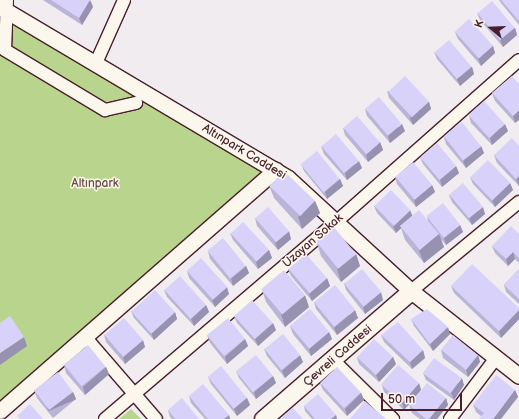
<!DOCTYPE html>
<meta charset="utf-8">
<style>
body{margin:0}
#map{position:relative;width:519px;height:419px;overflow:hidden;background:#f0ecf0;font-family:"Balsamiq Sans",sans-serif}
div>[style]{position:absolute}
.green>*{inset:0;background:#b9d48c}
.roads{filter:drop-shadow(1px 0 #4a1f2b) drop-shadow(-1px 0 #4a1f2b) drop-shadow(0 1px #4a1f2b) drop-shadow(0 -1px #4a1f2b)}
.minor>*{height:12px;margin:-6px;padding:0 6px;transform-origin:6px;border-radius:6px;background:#fbf7ec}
.tertiary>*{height:15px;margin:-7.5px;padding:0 7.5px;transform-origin:7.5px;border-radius:7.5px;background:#fbf7ec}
.secondary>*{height:17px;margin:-8.5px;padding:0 8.5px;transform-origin:8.5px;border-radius:8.5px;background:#fbf7ec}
.wall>*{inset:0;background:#bab4d7}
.shaded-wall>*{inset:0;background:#9792af;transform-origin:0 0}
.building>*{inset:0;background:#d8d1fa;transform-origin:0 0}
span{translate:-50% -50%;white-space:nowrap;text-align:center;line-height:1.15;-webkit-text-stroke:3px #fbf7ec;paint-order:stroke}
.street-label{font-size:12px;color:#4a1f2b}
.park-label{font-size:12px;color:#664c43}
.north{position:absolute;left:471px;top:8px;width:40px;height:40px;-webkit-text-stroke:3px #fbf7ec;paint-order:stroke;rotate:289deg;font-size:11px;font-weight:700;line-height:16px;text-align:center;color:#4a1f2b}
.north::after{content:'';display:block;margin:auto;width:14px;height:18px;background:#4a1f2b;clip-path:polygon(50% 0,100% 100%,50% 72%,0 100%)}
.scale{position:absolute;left:381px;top:393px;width:81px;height:18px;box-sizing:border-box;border:2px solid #4a1f2b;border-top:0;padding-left:5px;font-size:12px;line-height:14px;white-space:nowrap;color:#4a1f2b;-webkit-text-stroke:3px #fbf7ec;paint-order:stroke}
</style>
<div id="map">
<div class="green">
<div style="clip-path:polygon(0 7px,275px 170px,0 411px)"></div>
<div style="clip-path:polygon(131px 409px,141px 419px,119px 419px)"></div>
</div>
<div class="roads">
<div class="minor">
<div style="left:7px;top:0;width:50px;rotate:92.3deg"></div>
<div style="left:5px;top:50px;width:117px;rotate:31deg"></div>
<div style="left:105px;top:110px;width:32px;rotate:-13deg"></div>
<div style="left:96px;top:63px;width:69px;rotate:-66deg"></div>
<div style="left:411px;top:291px;width:140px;rotate:-39.5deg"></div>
<div style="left:86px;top:338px;width:107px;rotate:49.2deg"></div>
<div style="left:334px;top:361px;width:83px;rotate:44.5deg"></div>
<div style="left:105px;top:419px;width:304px;rotate:-40.5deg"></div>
<div style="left:336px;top:222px;width:244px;rotate:-41.5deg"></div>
<div style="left:450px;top:419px;width:75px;rotate:-53.1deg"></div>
</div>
<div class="tertiary">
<div style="left:0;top:7px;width:335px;rotate:30.7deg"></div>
<div style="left:288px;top:178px;width:167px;rotate:42.6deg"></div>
<div style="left:411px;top:291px;width:137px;rotate:38.2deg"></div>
<div style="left:0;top:411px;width:366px;rotate:-41.2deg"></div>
</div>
<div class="secondary">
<div style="left:263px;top:419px;width:196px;rotate:-40.9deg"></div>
</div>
</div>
<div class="wall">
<div style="clip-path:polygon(43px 0,90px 0,93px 7px,82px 25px)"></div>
<div style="clip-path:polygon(499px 0,519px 0,519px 25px,501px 3px)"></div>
<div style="clip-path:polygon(477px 13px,515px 28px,517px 35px,503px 47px,480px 20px)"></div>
<div style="clip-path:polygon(455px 32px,493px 46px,495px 53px,481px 66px,458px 39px)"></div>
<div style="clip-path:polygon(434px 52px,472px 67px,474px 74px,460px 86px,437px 59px)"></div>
<div style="clip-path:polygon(512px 76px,515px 123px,495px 101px,492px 93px)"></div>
<div style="clip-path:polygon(387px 91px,429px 102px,431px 109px,413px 125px,389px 98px)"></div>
<div style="clip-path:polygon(365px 109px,405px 131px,390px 143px,367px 116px)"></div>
<div style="clip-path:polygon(469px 116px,508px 131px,492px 145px,471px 123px)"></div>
<div style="clip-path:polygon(343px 128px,380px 142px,383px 150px,368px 162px,345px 135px)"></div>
<div style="clip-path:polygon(444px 137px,481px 146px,484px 153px,466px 168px,446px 144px)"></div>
<div style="clip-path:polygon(321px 146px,362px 168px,347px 180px,324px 154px)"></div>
<div style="clip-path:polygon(519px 146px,519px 186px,497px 163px,494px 155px)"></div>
<div style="clip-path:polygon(420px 157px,456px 166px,459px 173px,442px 187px,423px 164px)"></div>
<div style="clip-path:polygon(301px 164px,340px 179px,343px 186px,327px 199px,304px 171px)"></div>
<div style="clip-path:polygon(395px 177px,432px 185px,435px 192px,416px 207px,397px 184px)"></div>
<div style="clip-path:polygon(470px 177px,510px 183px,513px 190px,495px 207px,473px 184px)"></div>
<div style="clip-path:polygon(269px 185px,315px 201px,320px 213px,302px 229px,274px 198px)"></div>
<div style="clip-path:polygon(449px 195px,485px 214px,472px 225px,452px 202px)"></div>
<div style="clip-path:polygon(374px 206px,428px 221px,427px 217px,460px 225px,463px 232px,446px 245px,440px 238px,444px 247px,424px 263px,405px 240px,401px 228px,396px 233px,377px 213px)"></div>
<div style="clip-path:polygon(255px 218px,291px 239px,278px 250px,257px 226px)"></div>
<div style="clip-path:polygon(230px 233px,269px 250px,272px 258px,258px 269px,233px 240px)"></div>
<div style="clip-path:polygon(519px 234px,519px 263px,515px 259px,508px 266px,495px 253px,492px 246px)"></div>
<div style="clip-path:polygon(317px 243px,356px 254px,360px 266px,341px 282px,321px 256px)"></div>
<div style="clip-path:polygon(208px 251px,246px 266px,249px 273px,233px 286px,210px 259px)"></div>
<div style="clip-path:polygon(288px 269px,327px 278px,330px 286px,312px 301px,291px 276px)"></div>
<div style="clip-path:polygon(519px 269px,519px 304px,506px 292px,504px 285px)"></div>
<div style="clip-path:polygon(187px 271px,229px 294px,215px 307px,189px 278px)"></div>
<div style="clip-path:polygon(344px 283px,383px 300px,365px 314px,346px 290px)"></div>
<div style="clip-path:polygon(451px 286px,519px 308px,519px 319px,501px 338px,454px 293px)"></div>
<div style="clip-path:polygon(164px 290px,206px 305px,209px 312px,194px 326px,167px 297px)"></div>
<div style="clip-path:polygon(262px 290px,309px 307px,285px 327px,266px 302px)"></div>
<div style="clip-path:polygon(314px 302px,358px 318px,337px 335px,316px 309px)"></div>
<div style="clip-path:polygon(131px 311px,175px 312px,177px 319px,154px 340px,134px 318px)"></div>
<div style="clip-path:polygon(234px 316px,276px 330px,258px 346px,237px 323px)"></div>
<div style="clip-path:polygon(411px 319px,450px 334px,433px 351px,414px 326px)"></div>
<div style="clip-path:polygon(290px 326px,329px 332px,332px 339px,311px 356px,293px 334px)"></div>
<div style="clip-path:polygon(104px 335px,145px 347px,125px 364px,106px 342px)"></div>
<div style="clip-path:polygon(207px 335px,245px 339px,248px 346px,227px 364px,210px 343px)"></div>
<div style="clip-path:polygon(381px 335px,423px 350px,425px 358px,412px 369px,384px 342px)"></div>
<div style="clip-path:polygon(264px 349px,303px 362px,285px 378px,267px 356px)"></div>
<div style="clip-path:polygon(441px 350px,478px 355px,480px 362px,468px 377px,443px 358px)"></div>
<div style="clip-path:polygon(357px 357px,393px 357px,396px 364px,379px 382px,359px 364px)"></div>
<div style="clip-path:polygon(64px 365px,106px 367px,109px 374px,85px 395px,66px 373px)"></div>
<div style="clip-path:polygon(236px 371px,273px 376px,276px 383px,256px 399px,239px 378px)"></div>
<div style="clip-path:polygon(423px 373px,464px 385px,454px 400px,426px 380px)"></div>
<div style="clip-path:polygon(208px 377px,247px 398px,250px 405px,237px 416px,211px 384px)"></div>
<div style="clip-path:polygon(320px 383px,361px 393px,364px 400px,347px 416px,323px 390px)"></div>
<div style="clip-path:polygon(419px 383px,421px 390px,404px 410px,384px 392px,382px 385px)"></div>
<div style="clip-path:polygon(34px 390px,73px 392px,76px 399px,53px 418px,37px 398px)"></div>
<div style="clip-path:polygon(515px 390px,518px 397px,481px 416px,476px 412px,473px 405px)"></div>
<div style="clip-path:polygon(189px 396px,229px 415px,230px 419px,205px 419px,191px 403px)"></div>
<div style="clip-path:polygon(446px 398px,448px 405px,437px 419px,420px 419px,412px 413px,409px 405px)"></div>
<div style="clip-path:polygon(304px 406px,336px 415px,337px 419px,312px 419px,305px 411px)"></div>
<div style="clip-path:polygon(168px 410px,199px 419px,172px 419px,170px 417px)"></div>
</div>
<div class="shaded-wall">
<div style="clip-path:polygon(90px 0,93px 7px,82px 25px,79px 18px)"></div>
<div style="clip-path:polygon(515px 28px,517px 35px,503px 47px,500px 40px)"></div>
<div style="clip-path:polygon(493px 46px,495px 53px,481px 66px,478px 58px)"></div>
<div style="clip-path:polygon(472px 67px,474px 74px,460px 86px,457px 79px)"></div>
<div style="clip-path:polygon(429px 102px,431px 109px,413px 125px,410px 118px)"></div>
<div style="clip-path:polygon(519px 110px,519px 120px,515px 123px,513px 116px)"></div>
<div style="clip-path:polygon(402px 124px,405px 131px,390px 143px,388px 136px)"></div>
<div style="clip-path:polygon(505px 124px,508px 131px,492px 145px,490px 138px)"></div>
<div style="clip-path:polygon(380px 142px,383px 150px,368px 162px,366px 155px)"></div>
<div style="clip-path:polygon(481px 146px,484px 153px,466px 168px,463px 161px)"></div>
<div style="clip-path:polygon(359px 161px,362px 168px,347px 180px,345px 173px)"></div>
<div style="clip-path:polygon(456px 166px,459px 173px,442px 187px,440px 180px)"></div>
<div style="clip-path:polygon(519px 176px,519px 186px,516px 179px)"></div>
<div style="clip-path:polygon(340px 179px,343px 186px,327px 199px,325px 192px)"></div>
<div style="clip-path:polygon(510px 183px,513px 190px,495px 207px,492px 200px)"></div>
<div style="clip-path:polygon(432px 185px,435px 192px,416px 207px,414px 200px)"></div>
<div style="clip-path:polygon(315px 201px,320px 213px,302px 229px,298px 217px)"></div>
<div style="clip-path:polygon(483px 207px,485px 214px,472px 225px,469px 218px)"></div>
<div style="clip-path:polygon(410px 210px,413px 217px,396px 233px,393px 226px)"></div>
<div style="clip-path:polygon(460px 225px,463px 232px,446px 245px,444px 238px)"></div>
<div style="clip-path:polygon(289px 231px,291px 239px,278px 250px,275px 243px)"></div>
<div style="clip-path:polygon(439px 234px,444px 247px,424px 263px,419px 251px)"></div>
<div style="clip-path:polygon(269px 250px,272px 258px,258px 269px,256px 262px)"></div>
<div style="clip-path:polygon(513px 252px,515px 259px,508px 266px,506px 259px)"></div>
<div style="clip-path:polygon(356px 254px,360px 266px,341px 282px,337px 269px)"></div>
<div style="clip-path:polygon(246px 266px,249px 273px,233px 286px,231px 279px)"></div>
<div style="clip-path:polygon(327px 278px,330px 286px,312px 301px,309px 294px)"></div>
<div style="clip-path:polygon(227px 287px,229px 294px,215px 307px,212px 300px)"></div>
<div style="clip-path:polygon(381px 292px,383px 300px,365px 314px,363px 307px)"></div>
<div style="clip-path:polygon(305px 295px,309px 307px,285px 327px,281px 314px)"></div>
<div style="clip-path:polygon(206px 305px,209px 312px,194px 326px,191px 319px)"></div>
<div style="clip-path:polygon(355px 310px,358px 318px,337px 335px,334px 328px)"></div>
<div style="clip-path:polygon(519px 310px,519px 319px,501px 338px,499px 331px)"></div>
<div style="clip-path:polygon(175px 312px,177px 319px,154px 340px,151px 333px)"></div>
<div style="clip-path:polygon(273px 323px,276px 330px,258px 346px,255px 339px)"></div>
<div style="clip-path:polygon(448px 327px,450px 334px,433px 351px,430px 344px)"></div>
<div style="clip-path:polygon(329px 332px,332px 339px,311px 356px,309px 349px)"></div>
<div style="clip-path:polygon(24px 337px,27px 346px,0 365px,0 353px)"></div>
<div style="clip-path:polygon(245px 339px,248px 346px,227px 364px,225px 357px)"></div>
<div style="clip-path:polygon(143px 340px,145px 347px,125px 364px,123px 357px)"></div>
<div style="clip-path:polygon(423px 350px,425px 358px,412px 369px,410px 362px)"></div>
<div style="clip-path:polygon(300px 355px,303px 362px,285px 378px,282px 371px)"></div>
<div style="clip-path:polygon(478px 355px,480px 362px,468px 377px,466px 370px)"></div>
<div style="clip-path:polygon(393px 357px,396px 364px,379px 382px,376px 375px)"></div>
<div style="clip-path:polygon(106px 367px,109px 374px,85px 395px,83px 387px)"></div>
<div style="clip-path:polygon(273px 376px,276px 383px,256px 399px,254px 392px)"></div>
<div style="clip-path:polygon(462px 378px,464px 385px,454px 400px,451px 393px)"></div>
<div style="clip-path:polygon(419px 383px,421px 390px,404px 410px,402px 402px)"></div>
<div style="clip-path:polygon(515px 390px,518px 397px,501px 419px,493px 419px)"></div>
<div style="left:73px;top:392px;width:8px;height:30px;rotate:67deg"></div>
<div style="clip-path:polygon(361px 393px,364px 400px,347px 416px,345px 409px)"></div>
<div style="clip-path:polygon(247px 398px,250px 405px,237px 416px,234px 409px)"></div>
<div style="clip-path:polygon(446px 398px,448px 405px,437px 419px,429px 419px)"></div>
<div style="clip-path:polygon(229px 415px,230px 419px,224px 419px)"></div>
<div style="clip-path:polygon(336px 415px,337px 419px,331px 419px)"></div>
</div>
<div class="building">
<div style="clip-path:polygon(51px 0,90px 0,79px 18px)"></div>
<div style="clip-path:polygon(501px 0,519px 0,519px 21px)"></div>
<div style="left:492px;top:1px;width:35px;height:19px;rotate:50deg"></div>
<div style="left:469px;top:19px;width:36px;height:19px;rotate:48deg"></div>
<div style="left:449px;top:40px;width:35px;height:19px;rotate:50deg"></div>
<div style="left:405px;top:76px;width:35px;height:23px;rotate:47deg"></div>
<div style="clip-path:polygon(512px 76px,519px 84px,519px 110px,513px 116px,492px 93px)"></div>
<div style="left:379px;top:97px;width:35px;height:18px;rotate:50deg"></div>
<div style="left:484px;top:101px;width:31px;height:21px;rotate:48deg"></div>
<div style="left:357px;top:116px;width:35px;height:18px;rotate:49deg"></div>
<div style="left:462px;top:122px;width:31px;height:23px;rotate:52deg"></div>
<div style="left:336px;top:134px;width:35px;height:19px;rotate:50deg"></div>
<div style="clip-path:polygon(512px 138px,519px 146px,519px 176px,516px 179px,494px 155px)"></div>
<div style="left:437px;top:143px;width:30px;height:22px;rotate:50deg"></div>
<div style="left:317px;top:151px;width:36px;height:21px;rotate:51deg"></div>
<div style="left:488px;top:160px;width:32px;height:25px;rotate:46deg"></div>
<div style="left:413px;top:162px;width:30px;height:23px;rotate:50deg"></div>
<div style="left:284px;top:171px;width:43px;height:21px;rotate:44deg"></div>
<div style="left:463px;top:183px;width:31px;height:18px;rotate:50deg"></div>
<div style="left:391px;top:190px;width:28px;height:23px;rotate:46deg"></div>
<div style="left:443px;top:203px;width:28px;height:21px;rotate:52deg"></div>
<div style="left:268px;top:207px;width:32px;height:17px;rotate:49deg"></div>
<div style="left:419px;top:210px;width:31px;height:25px;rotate:50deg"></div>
<div style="left:243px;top:222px;width:38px;height:17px;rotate:47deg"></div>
<div style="clip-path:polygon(511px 226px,519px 234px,519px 258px,513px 252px,506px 259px,492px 246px)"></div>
<div style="left:334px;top:227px;width:35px;height:23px;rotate:51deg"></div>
<div style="left:223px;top:238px;width:36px;height:20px;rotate:51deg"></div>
<div style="left:306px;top:254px;width:32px;height:23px;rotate:49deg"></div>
<div style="left:201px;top:258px;width:39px;height:19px;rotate:48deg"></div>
<div style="clip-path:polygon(472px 264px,519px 308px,519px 310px,499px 331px,451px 286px)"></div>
<div style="left:362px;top:269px;width:30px;height:23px;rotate:50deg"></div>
<div style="clip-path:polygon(519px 269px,519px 299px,504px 285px)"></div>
<div style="left:284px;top:270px;width:33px;height:30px;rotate:50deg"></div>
<div style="left:180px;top:276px;width:39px;height:21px;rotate:48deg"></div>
<div style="left:335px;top:285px;width:32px;height:27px;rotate:51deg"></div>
<div style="left:155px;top:290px;width:30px;height:32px;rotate:48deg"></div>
<div style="left:252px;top:300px;width:31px;height:24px;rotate:48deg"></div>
<div style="left:310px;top:309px;width:30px;height:26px;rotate:50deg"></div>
<div style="clip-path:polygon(427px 309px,448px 327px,430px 344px,411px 319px)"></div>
<div style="clip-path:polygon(10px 316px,24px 337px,0 353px,0 323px)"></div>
<div style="left:124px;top:318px;width:29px;height:26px;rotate:49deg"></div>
<div style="left:228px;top:318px;width:27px;height:27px;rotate:51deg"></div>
<div style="clip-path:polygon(398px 322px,423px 350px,410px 362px,381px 335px)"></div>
<div style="left:283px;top:334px;width:27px;height:24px;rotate:51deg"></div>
<div style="left:453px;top:335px;width:32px;height:19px;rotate:39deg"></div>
<div style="left:374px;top:339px;width:26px;height:25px;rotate:43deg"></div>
<div style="left:88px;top:345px;width:28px;height:31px;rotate:51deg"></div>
<div style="left:256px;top:355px;width:27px;height:26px;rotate:51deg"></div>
<div style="left:434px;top:358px;width:34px;height:19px;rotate:36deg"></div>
<div style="left:398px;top:365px;width:28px;height:26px;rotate:41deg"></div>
<div style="left:221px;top:366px;width:41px;height:17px;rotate:51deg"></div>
<div style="left:337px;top:367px;width:35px;height:23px;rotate:47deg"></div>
<div style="left:58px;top:372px;width:25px;height:30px;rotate:53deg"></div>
<div style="clip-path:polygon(496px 375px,515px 390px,493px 419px,479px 419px,484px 413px,473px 405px)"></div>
<div style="clip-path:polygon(427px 383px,446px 398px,429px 419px,426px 419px,409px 405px)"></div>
<div style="clip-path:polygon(203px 384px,229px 415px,224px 419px,208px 419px,189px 396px)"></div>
<div style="clip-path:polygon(318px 394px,336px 415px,331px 419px,315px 419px,304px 406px)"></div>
<div style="clip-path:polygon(182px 398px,199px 419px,175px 419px,168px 410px)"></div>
<div style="clip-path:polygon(365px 401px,386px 419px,350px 419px)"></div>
<div style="clip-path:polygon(30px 404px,43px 419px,20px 419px,17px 416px)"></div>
<div style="clip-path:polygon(293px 408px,303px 419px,280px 419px)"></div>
</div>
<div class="street-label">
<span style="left:244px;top:152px;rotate:31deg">Altınpark Caddesi</span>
<span style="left:313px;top:241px;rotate:-41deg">Uzayan Sokak</span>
<span style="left:338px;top:356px;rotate:-41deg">Çevreli Caddesi</span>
</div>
<div class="park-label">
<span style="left:95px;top:184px">Altınpark</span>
</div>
<div class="north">K</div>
<div class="scale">50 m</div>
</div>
